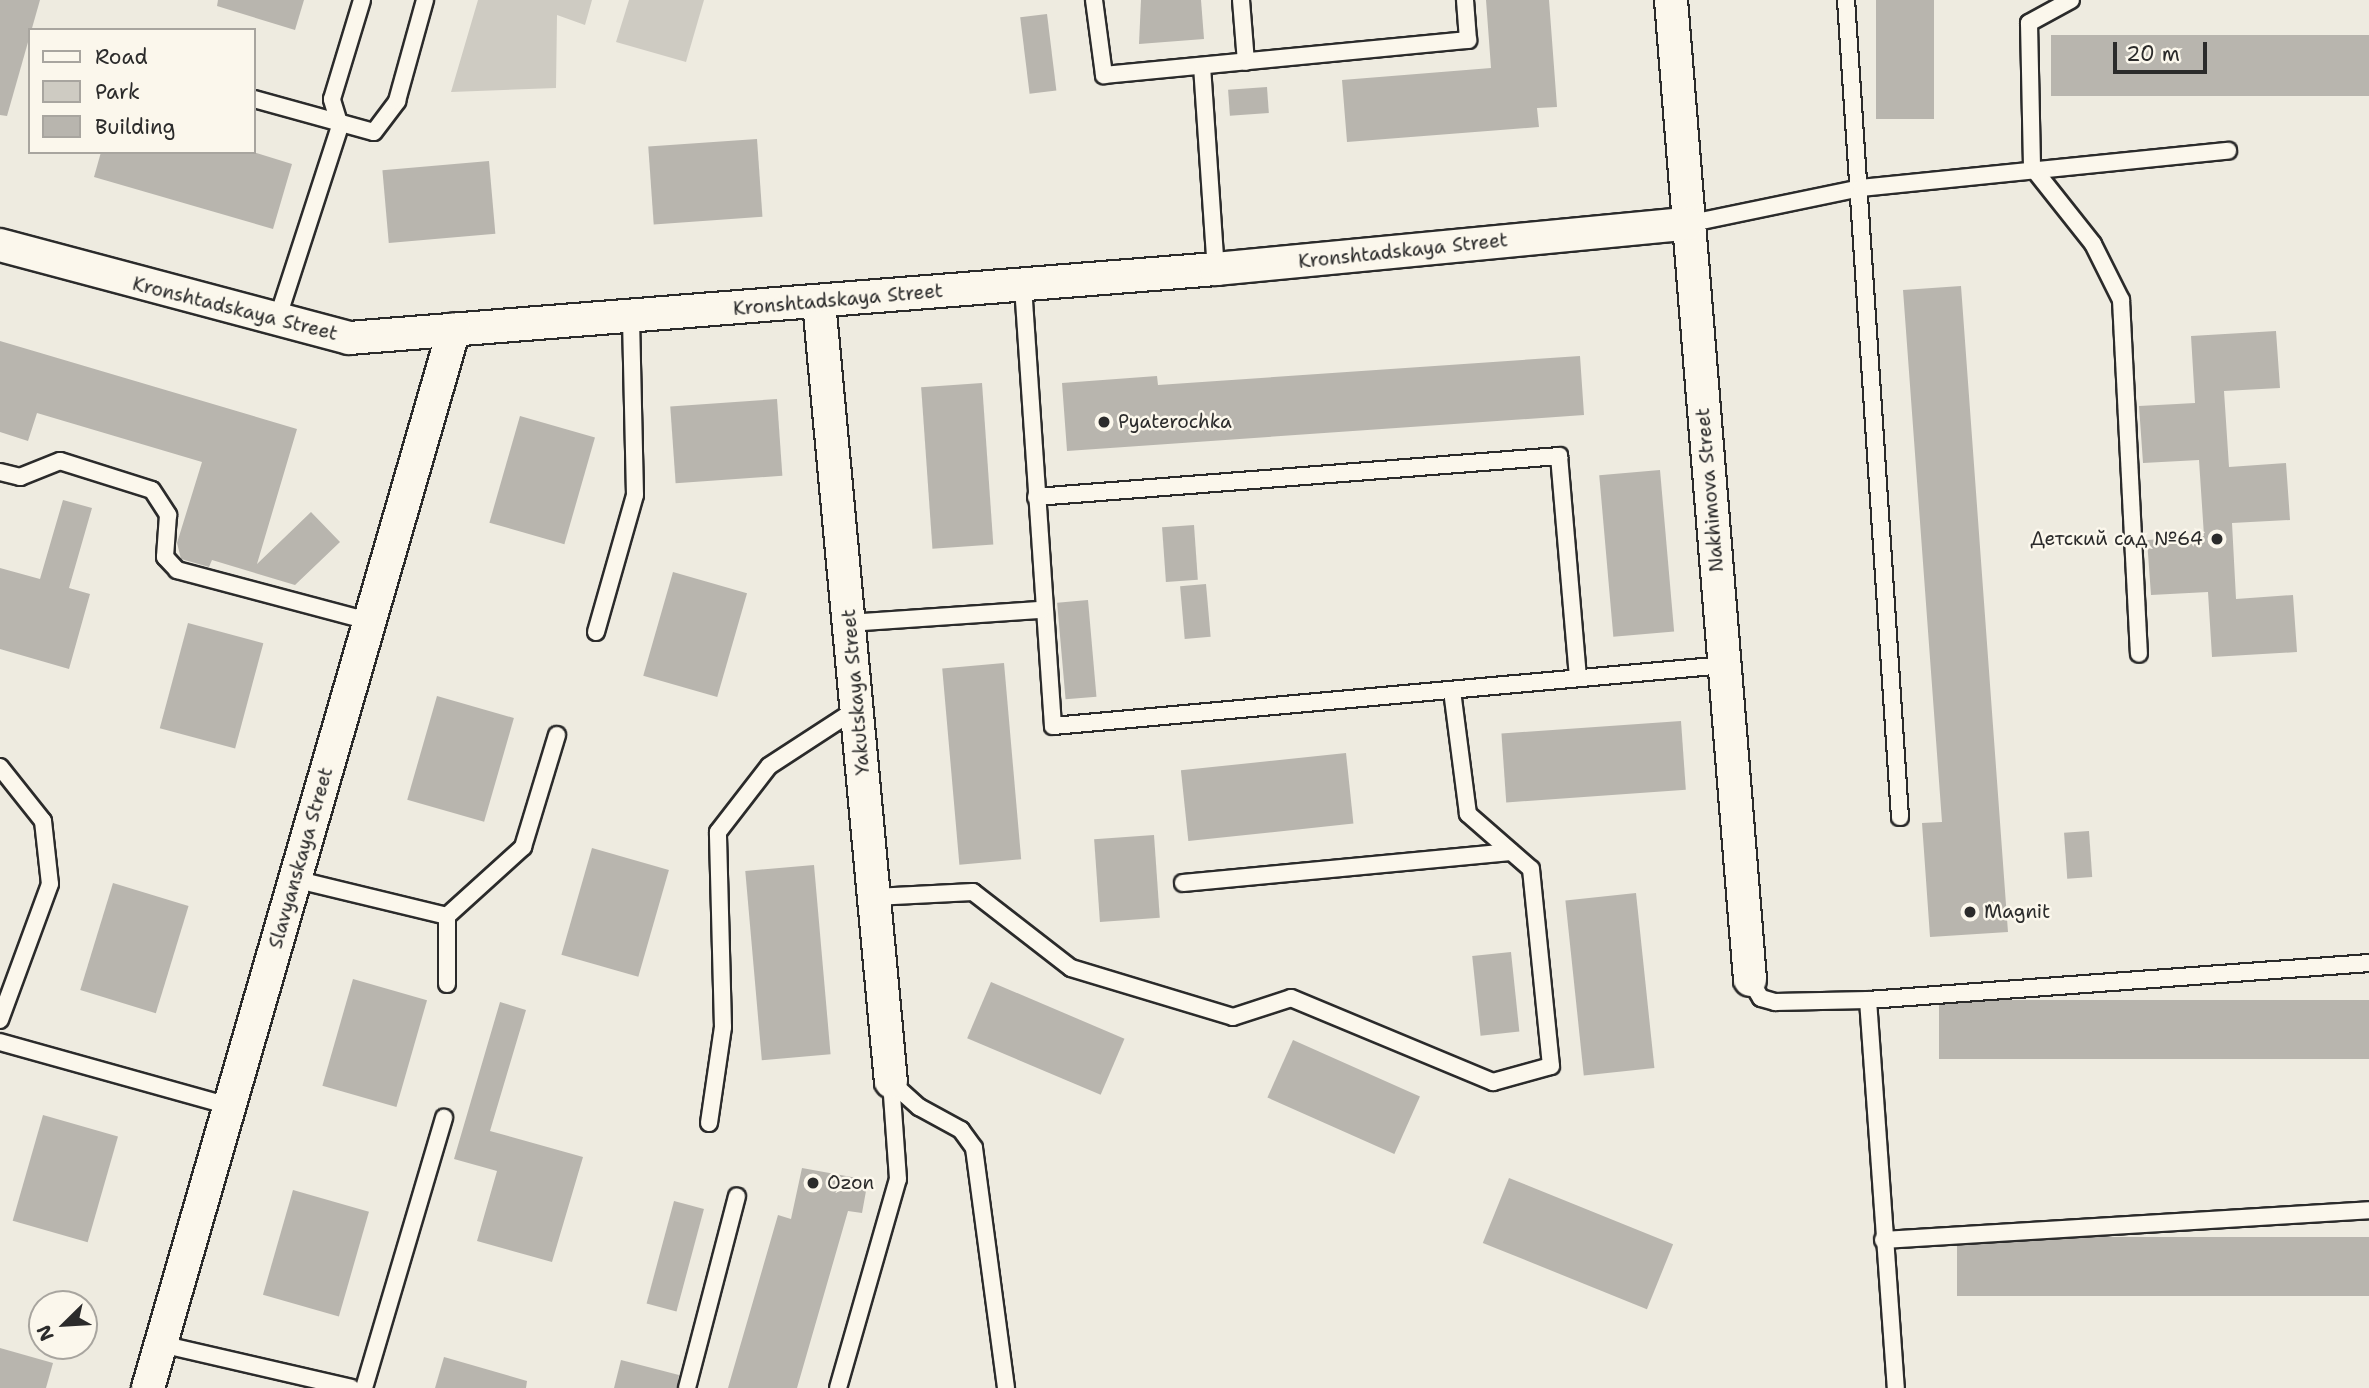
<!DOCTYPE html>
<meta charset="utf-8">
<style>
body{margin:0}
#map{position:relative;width:2369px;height:1388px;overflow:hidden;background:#eeebe0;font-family:"Shantell Sans",sans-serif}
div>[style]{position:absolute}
.green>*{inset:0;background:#cecbc2}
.building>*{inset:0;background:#b8b5ae;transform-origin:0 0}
.roads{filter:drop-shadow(2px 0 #2b2b2b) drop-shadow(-2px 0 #2b2b2b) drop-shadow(0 2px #2b2b2b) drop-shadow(0 -2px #2b2b2b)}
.service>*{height:16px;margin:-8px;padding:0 8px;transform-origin:8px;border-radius:8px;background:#fbf7ec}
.minor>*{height:32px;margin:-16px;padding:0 16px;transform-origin:16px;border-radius:16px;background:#fbf7ec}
.dots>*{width:19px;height:19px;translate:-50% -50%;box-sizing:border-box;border:4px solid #fbf7ec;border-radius:50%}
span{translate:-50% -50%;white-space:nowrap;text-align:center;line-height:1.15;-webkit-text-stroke:5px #fbf7ec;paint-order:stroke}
.street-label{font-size:19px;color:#2b2b2b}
.poi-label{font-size:19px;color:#2b2b2b}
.left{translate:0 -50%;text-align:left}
.right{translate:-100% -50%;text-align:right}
.legend{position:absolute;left:28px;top:28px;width:228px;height:126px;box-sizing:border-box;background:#fbf7ec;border:2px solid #a8a59f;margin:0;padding:9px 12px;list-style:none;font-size:21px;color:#2b2b2b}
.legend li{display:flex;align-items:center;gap:14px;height:35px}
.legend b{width:35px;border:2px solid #a8a59f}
.north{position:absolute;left:28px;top:1290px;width:70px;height:70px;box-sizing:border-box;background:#fbf7ec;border:2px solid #a8a59f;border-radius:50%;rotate:246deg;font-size:19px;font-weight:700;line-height:28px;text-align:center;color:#2b2b2b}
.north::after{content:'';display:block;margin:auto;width:24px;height:32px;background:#2b2b2b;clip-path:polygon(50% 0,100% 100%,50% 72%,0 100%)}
.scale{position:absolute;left:2113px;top:42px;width:94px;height:32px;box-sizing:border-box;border:4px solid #2b2b2b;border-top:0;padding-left:9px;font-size:21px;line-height:24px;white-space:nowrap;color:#2b2b2b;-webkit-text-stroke:5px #fbf7ec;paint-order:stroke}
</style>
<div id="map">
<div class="green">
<div style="clip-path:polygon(478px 0,592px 0,585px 25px,557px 15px,556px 88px,451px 92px)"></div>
<div style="clip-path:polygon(629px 0,704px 0,686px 62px,616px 42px)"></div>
</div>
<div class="building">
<div style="clip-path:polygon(0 0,40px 0,7px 116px,0 115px)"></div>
<div style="clip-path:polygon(218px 0,304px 0,295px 30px,217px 6px)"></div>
<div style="clip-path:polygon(1141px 0,1201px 0,1204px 39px,1139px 44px)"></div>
<div style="clip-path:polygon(1486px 0,1549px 0,1557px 107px,1537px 108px,1539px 127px,1347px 142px,1342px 80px,1491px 68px)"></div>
<div style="left:1876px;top:0;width:58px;height:119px"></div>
<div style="left:1047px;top:14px;width:77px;height:27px;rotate:83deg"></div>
<div style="left:2369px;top:35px;width:61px;height:318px;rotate:90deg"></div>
<div style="left:1267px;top:87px;width:26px;height:39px;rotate:86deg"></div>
<div style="left:757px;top:139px;width:78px;height:109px;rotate:86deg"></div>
<div style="clip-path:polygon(101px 152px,253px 152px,292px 164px,273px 229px,94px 177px)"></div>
<div style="left:489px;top:161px;width:73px;height:107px;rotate:85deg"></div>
<div style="clip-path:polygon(1961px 286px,2008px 932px,1930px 937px,1922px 823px,1942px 822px,1903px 290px)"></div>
<div style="clip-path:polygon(2276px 331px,2280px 388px,2224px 391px,2229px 467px,2286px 463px,2290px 520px,2232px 523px,2236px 599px,2293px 595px,2297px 652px,2212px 657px,2208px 592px,2151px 595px,2147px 540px,2204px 536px,2199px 460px,2143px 463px,2139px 406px,2195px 403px,2191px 336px)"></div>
<div style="clip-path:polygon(0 341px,297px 429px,257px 564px,311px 512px,340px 542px,295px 585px,212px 560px,209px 567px,181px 559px,177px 543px,202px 462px,37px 413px,28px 441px,0 432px)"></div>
<div style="clip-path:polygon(1580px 356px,1584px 415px,1067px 451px,1062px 383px,1157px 376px,1158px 385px)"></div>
<div style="left:982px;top:383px;width:162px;height:61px;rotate:86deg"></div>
<div style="left:777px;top:399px;width:77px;height:107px;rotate:86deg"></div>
<div style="left:520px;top:416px;width:78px;height:111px;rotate:16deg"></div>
<div style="left:1660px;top:470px;width:162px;height:61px;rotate:85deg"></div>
<div style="clip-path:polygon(63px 500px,92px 508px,69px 588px,90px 594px,69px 669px,0 649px,0 568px,40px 579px)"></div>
<div style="left:1194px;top:525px;width:55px;height:32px;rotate:86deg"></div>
<div style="left:673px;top:572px;width:77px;height:108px;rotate:16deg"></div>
<div style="left:1206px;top:584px;width:53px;height:26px;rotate:85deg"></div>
<div style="left:1088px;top:600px;width:97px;height:31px;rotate:85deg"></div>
<div style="left:188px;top:623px;width:78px;height:109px;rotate:15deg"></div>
<div style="left:1004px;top:663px;width:197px;height:62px;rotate:85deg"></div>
<div style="left:437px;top:696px;width:80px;height:108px;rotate:16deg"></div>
<div style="left:1681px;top:721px;width:69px;height:180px;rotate:86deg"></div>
<div style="left:1346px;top:753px;width:71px;height:166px;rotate:84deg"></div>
<div style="left:2089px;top:831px;width:46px;height:25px;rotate:86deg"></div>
<div style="left:1154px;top:835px;width:83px;height:60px;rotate:86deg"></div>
<div style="left:592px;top:848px;width:80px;height:111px;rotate:16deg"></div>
<div style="left:814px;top:865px;width:190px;height:69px;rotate:85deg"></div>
<div style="left:113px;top:883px;width:79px;height:112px;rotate:17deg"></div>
<div style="left:1636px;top:893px;width:176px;height:71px;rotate:84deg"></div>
<div style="left:1511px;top:952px;width:80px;height:39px;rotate:84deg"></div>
<div style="left:353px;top:979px;width:77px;height:111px;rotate:16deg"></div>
<div style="left:991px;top:982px;width:145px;height:61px;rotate:23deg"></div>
<div style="left:2369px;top:1000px;width:59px;height:430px;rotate:90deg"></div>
<div style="clip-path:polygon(500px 1002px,526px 1010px,490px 1131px,583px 1157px,552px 1262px,477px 1241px,497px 1171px,454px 1159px)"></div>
<div style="left:1293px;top:1040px;width:139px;height:63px;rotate:24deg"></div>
<div style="left:43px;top:1115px;width:78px;height:110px;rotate:16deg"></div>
<div style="clip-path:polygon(802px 1168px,868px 1180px,862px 1213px,848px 1211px,797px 1388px,728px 1388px,778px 1215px,791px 1219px)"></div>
<div style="left:1509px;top:1178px;width:177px;height:70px;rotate:22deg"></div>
<div style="left:293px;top:1190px;width:79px;height:109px;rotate:16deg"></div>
<div style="left:674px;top:1201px;width:31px;height:106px;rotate:15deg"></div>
<div style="left:2369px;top:1237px;width:59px;height:412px;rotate:90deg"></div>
<div style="clip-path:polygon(0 1348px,53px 1363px,46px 1388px,0 1388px)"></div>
<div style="clip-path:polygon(444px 1357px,527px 1381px,526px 1388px,435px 1388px)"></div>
<div style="clip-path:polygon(621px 1360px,679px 1375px,677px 1388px,614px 1388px)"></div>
</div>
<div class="roads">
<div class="service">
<div style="left:1094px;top:0;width:76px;rotate:82.4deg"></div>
<div style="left:1104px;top:75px;width:366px;rotate:-5.5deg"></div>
<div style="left:1468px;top:40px;width:40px;rotate:-94.3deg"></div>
<div style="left:1241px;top:0;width:62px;rotate:85.4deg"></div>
<div style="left:1846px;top:0;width:819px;rotate:86.22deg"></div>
<div style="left:2071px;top:0;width:48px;rotate:151.3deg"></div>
<div style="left:2029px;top:23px;width:144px;rotate:88.8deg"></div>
<div style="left:2032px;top:167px;width:98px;rotate:51.6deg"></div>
<div style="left:2093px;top:244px;width:63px;rotate:63.4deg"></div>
<div style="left:2121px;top:300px;width:354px;rotate:87.1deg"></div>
<div style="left:1202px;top:66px;width:203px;rotate:86.1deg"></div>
<div style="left:254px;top:99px;width:124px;rotate:15.4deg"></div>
<div style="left:374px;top:132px;width:39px;rotate:-53deg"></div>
<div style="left:397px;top:101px;width:105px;rotate:-74.5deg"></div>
<div style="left:1687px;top:224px;width:178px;rotate:-11.7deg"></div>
<div style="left:1861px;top:188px;width:369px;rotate:-5.8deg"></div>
<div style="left:1023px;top:286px;width:441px;rotate:86.1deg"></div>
<div style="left:1053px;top:726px;width:674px;rotate:-5.19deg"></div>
<div style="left:276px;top:323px;width:207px;rotate:-72deg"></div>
<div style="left:340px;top:126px;width:28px;rotate:-107deg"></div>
<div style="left:332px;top:99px;width:103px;rotate:-73.1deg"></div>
<div style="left:0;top:472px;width:21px;rotate:14deg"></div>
<div style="left:20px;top:477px;width:43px;rotate:-21.8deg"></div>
<div style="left:60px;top:461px;width:96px;rotate:17.5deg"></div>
<div style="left:152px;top:490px;width:30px;rotate:57deg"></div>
<div style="left:168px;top:515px;width:42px;rotate:94.1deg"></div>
<div style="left:165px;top:557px;width:18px;rotate:47deg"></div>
<div style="left:177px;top:570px;width:199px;rotate:14.9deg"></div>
<div style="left:1036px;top:497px;width:525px;rotate:-4.48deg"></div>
<div style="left:1559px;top:456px;width:221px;rotate:85.1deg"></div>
<div style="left:849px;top:623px;width:193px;rotate:-3.9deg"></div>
<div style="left:596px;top:632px;width:142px;rotate:-74.1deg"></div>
<div style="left:635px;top:495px;width:178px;rotate:-91.3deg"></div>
<div style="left:0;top:767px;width:69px;rotate:51.5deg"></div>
<div style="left:43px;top:821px;width:63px;rotate:83.7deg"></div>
<div style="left:50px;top:884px;width:145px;rotate:110.2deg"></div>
<div style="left:294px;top:879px;width:157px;rotate:13.6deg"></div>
<div style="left:1183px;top:883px;width:329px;rotate:-5.4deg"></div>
<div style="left:874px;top:897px;width:99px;rotate:-2.9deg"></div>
<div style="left:973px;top:892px;width:124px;rotate:37.8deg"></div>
<div style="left:1071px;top:968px;width:169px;rotate:16.8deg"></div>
<div style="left:1233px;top:1017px;width:61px;rotate:-18.1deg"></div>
<div style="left:1291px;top:998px;width:219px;rotate:22.6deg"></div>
<div style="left:1493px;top:1082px;width:60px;rotate:-15.4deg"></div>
<div style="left:1551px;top:1066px;width:198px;rotate:-95.8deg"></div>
<div style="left:1531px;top:869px;width:84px;rotate:-138.9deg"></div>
<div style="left:1468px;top:814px;width:125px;rotate:-97.4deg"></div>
<div style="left:1750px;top:980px;width:21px;rotate:59deg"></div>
<div style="left:1761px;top:998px;width:15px;rotate:16deg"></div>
<div style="left:1775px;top:1002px;width:93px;rotate:-1.2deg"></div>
<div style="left:1868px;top:1000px;width:389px;rotate:85.9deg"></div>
<div style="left:447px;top:984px;width:68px;rotate:-90deg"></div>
<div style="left:447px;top:916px;width:103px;rotate:-42.2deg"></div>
<div style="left:523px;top:847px;width:117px;rotate:-73.1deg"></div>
<div style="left:1868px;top:1000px;width:502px;rotate:-4.22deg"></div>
<div style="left:0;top:1042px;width:238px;rotate:15.6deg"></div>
<div style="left:891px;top:1082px;width:38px;rotate:42deg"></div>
<div style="left:919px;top:1107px;width:48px;rotate:28.7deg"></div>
<div style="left:961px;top:1130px;width:22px;rotate:54deg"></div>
<div style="left:974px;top:1148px;width:242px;rotate:82.4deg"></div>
<div style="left:709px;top:1123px;width:97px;rotate:-81.7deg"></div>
<div style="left:723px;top:1027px;width:195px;rotate:-91.5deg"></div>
<div style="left:718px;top:832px;width:83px;rotate:-52.3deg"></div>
<div style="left:769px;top:766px;width:106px;rotate:-33.1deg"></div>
<div style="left:1883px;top:1240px;width:487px;rotate:-3.5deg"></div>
<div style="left:161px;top:1344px;width:195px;rotate:13deg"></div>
<div style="left:364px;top:1388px;width:282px;rotate:-73.5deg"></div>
<div style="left:687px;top:1388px;width:198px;rotate:-75.4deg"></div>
<div style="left:838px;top:1388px;width:217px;rotate:-74deg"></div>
<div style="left:898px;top:1179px;width:97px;rotate:-94.1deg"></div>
</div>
<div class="minor">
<div style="left:1671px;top:0;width:983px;rotate:85.39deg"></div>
<div style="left:0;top:245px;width:361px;rotate:14.9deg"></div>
<div style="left:349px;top:338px;width:870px;rotate:-4.55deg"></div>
<div style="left:1216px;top:269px;width:473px;rotate:-5.5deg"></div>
<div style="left:819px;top:302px;width:783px;rotate:84.73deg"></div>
<div style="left:148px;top:1388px;width:1102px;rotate:-73.88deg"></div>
</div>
</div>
<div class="dots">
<div style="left:1104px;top:422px;background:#2b2b2b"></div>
<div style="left:2217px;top:539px;background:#2b2b2b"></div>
<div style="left:1970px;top:912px;background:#2b2b2b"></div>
<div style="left:813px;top:1183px;background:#2b2b2b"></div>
</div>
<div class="street-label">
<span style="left:1403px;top:251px;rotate:-6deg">Kronshtadskaya Street</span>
<span style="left:838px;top:300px;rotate:-5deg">Kronshtadskaya Street</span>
<span style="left:235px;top:309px;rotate:14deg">Kronshtadskaya Street</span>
<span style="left:1710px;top:490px;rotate:-95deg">Nakhimova Street</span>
<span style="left:856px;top:692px;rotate:-95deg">Yakutskaya Street</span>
<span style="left:301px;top:858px;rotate:-74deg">Slavyanskaya Street</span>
</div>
<div class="poi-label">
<span class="left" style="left:1118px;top:422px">Pyaterochka</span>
<span class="right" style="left:2203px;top:539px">Детский сад №64</span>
<span class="left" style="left:1984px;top:912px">Magnit</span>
<span class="left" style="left:827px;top:1183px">Ozon</span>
</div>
<ul class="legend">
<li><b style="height:9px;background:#fbf7ec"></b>Road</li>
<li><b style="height:19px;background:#cecbc2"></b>Park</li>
<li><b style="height:19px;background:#b8b5ae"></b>Building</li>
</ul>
<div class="north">N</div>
<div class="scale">20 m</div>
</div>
